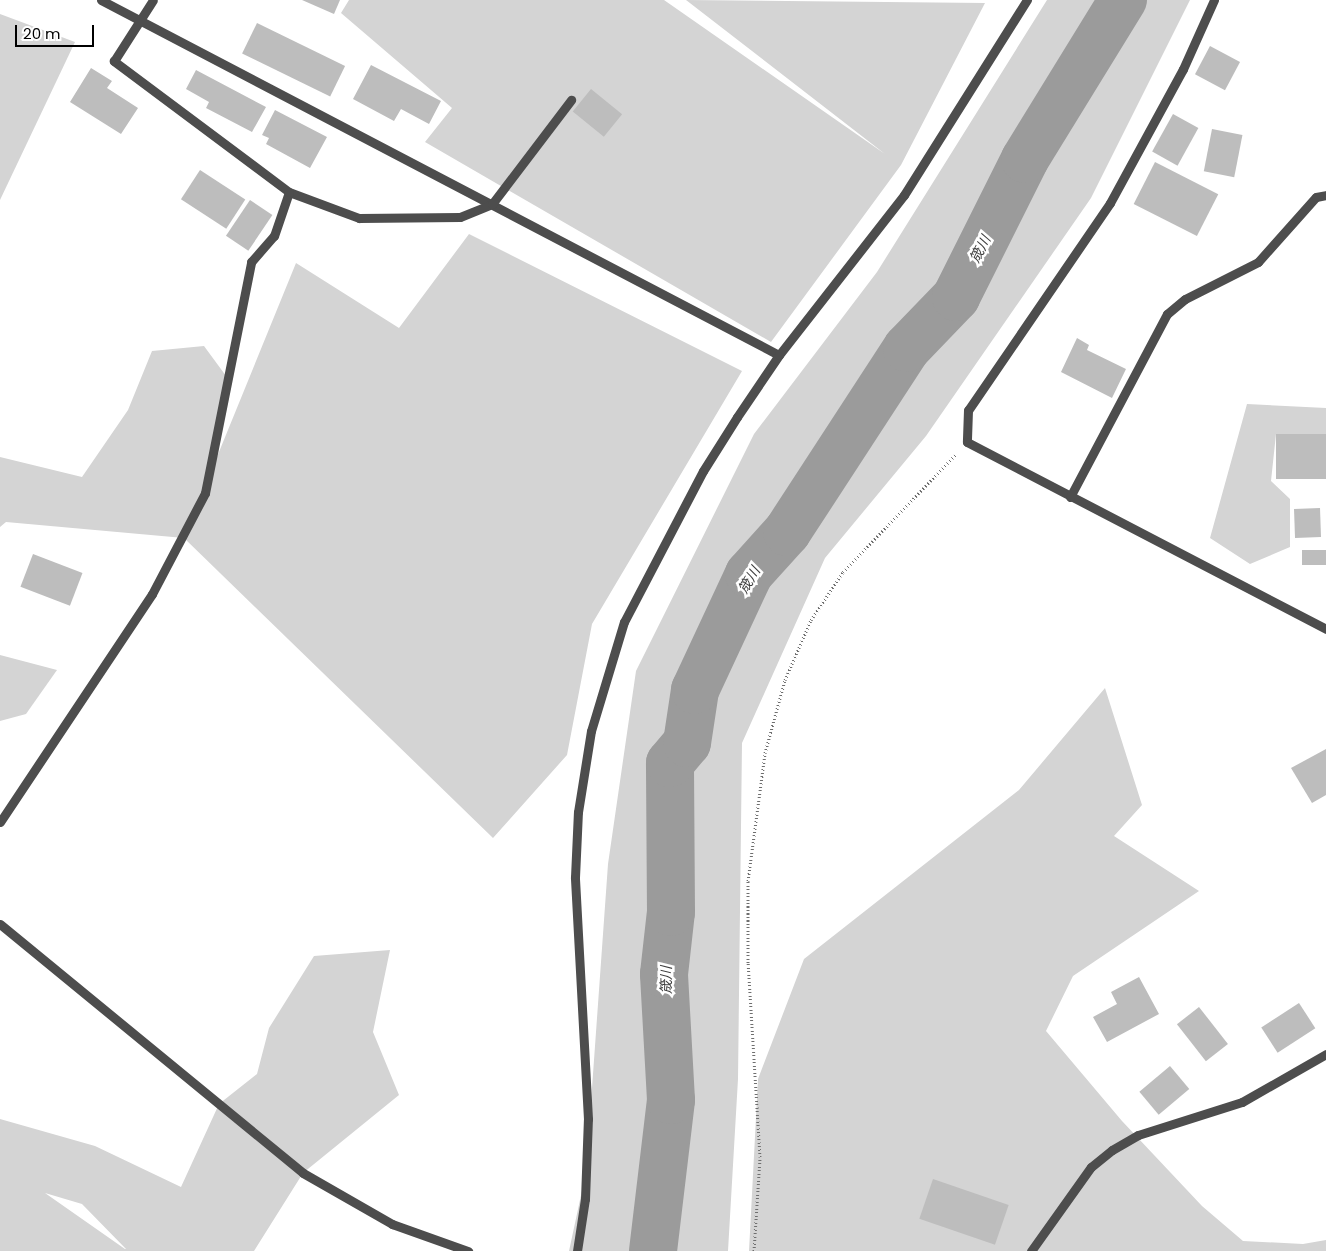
<!DOCTYPE html>
<meta charset="utf-8">
<style>
body{margin:0}
#map{position:relative;width:1326px;height:1251px;overflow:hidden;background:#fff;font-family:Poppins,"Noto Sans JP",sans-serif}
div>[style]{position:absolute}
.green>*{inset:0;background:#d4d4d4}
.river>*{height:48px;margin:-24px;padding:0 24px;transform-origin:24px;border-radius:24px;background:#9b9b9b}
.building>*{inset:0;background:#bdbdbd;transform-origin:0 0}
.path>*{height:3px;margin-top:-1.5px;transform-origin:0;background:repeating-linear-gradient(90deg,#6f6f6f 0 1px,transparent 0 3.5px)}
.minor>*{height:9px;margin:-4.5px;padding:0 4.5px;transform-origin:4.5px;border-radius:4.5px;background:#4d4d4d}
span{translate:-50% -50%;white-space:nowrap;text-align:center;line-height:1.15;-webkit-text-stroke:5px #fff;paint-order:stroke}
.water-label{font-size:14px;color:#3c3c3c;font-style:italic}
.scale{position:absolute;left:15px;top:25px;width:79px;height:22px;box-sizing:border-box;border:2px solid #000;border-top:0;padding-left:6px;font-size:15px;line-height:18px;white-space:nowrap;color:#000;-webkit-text-stroke:4px #fff;paint-order:stroke}
</style>
<div id="map">
<div class="green">
<div style="clip-path:polygon(349px 0,664px 0,885px 154px,686px 0,985px 3px,901px 165px,771px 342px,425px 142px,452px 108px,341px 13px)"></div>
<div style="clip-path:polygon(1047px 0,1190px 0,1091px 198px,926px 436px,825px 558px,742px 743px,738px 1079px,728px 1251px,569px 1251px,586px 1172px,608px 864px,636px 671px,754px 434px,877px 272px)"></div>
<div style="clip-path:polygon(0 14px,75px 42px,0 200px)"></div>
<div style="clip-path:polygon(469px 234px,742px 371px,592px 624px,567px 755px,493px 838px,184px 538px,6px 522px,0 527px,0 457px,82px 477px,128px 410px,152px 351px,204px 346px,229px 380px,210px 474px,296px 263px,399px 328px)"></div>
<div style="clip-path:polygon(1247px 404px,1326px 408px,1326px 434px,1276px 434px,1271px 481px,1290px 499px,1290px 547px,1250px 564px,1210px 538px)"></div>
<div style="clip-path:polygon(0 655px,57px 670px,26px 714px,0 721px)"></div>
<div style="clip-path:polygon(1105px 688px,1142px 805px,1114px 836px,1199px 891px,1073px 976px,1046px 1031px,1122px 1121px,1202px 1206px,1243px 1241px,1303px 1244px,1326px 1240px,1326px 1251px,749px 1251px,758px 1079px,804px 959px,1019px 790px)"></div>
<div style="clip-path:polygon(evenodd,390px 950px,373px 1032px,399px 1095px,303px 1173px,254px 1251px,0 1251px,0 1119px,95px 1146px,181px 1187px,219px 1104px,257px 1074px,269px 1028px,314px 956px,390px 950px,45px 1193px,82px 1204px,126px 1249px,125px 1249px,45px 1193px)"></div>
</div>
<div class="river">
<div style="left:653px;top:1251px;width:152px;rotate:-83.2deg"></div>
<div style="left:671px;top:1100px;width:126px;rotate:-93.2deg"></div>
<div style="left:664px;top:974px;width:62px;rotate:-83.6deg"></div>
<div style="left:671px;top:912px;width:149px;rotate:-90.4deg"></div>
<div style="left:670px;top:763px;width:26px;rotate:-50deg"></div>
<div style="left:687px;top:743px;width:54px;rotate:-81.4deg"></div>
<div style="left:695px;top:690px;width:128px;rotate:-65deg"></div>
<div style="left:749px;top:574px;width:57px;rotate:-47.9deg"></div>
<div style="left:787px;top:532px;width:220px;rotate:-56.9deg"></div>
<div style="left:907px;top:348px;width:71px;rotate:-46.1deg"></div>
<div style="left:956px;top:297px;width:154px;rotate:-63.4deg"></div>
<div style="left:1025px;top:159px;width:187px;rotate:-58.4deg"></div>
</div>
<div class="building">
<div style="clip-path:polygon(302px 0,340px 0,334px 14px)"></div>
<div style="left:257px;top:23px;width:98px;height:34px;rotate:26deg"></div>
<div style="left:1210px;top:46px;width:34px;height:32px;rotate:28deg"></div>
<div style="clip-path:polygon(371px 65px,441px 101px,429px 124px,401px 109px,394px 121px,353px 99px)"></div>
<div style="clip-path:polygon(91px 68px,112px 81px,107px 88px,138px 108px,121px 134px,70px 102px)"></div>
<div style="clip-path:polygon(196px 70px,266px 107px,252px 132px,206px 108px,209px 102px,186px 89px)"></div>
<div style="left:591px;top:89px;width:40px;height:29px;rotate:39deg"></div>
<div style="clip-path:polygon(275px 110px,327px 137px,310px 168px,266px 144px,269px 138px,262px 135px)"></div>
<div style="left:1173px;top:114px;width:29px;height:43px;rotate:29deg"></div>
<div style="left:1212px;top:129px;width:31px;height:43px;rotate:11deg"></div>
<div style="left:1155px;top:162px;width:71px;height:47px;rotate:27deg"></div>
<div style="left:200px;top:170px;width:54px;height:35px;rotate:33deg"></div>
<div style="left:250px;top:200px;width:27px;height:43px;rotate:34deg"></div>
<div style="clip-path:polygon(1077px 338px,1089px 345px,1087px 350px,1126px 369px,1112px 398px,1061px 372px)"></div>
<div style="left:1276px;top:434px;width:50px;height:45px"></div>
<div style="left:1320px;top:508px;width:29px;height:26px;rotate:88deg"></div>
<div style="left:1326px;top:550px;width:15px;height:24px;rotate:90deg"></div>
<div style="left:33px;top:554px;width:53px;height:35px;rotate:21deg"></div>
<div style="clip-path:polygon(1326px 749px,1326px 795px,1312px 803px,1291px 768px)"></div>
<div style="clip-path:polygon(1139px 977px,1159px 1014px,1107px 1042px,1093px 1017px,1117px 1004px,1111px 992px)"></div>
<div style="left:1299px;top:1003px;width:30px;height:45px;rotate:57deg"></div>
<div style="left:1199px;top:1007px;width:47px;height:28px;rotate:52deg"></div>
<div style="left:1170px;top:1066px;width:30px;height:40px;rotate:50deg"></div>
<div style="left:933px;top:1179px;width:80px;height:42px;rotate:19deg"></div>
</div>
<div class="path">
<div style="left:754px;top:1251px;width:94px;rotate:-86.3deg"></div>
<div style="left:760px;top:1157px;width:194px;rotate:-93.5deg"></div>
<div style="left:748px;top:963px;width:82px;rotate:-90deg"></div>
<div style="left:748px;top:881px;width:129px;rotate:-82.4deg"></div>
<div style="left:765px;top:753px;width:76px;rotate:-74.7deg"></div>
<div style="left:785px;top:680px;width:65px;rotate:-66.6deg"></div>
<div style="left:811px;top:620px;width:58px;rotate:-56.3deg"></div>
<div style="left:843px;top:572px;width:163px;rotate:-46.2deg"></div>
</div>
<div class="minor">
<div style="left:101px;top:0;width:765px;rotate:27.64deg"></div>
<div style="left:1214px;top:0;width:76px;rotate:114.2deg"></div>
<div style="left:1183px;top:69px;width:153px;rotate:118.6deg"></div>
<div style="left:1110px;top:203px;width:251px;rotate:124.4deg"></div>
<div style="left:968px;top:410px;width:32px;rotate:92deg"></div>
<div style="left:967px;top:442px;width:405px;rotate:27.5deg"></div>
<div style="left:289px;top:192px;width:75px;rotate:20.4deg"></div>
<div style="left:359px;top:218px;width:101px;rotate:-0.6deg"></div>
<div style="left:460px;top:217px;width:35px;rotate:-22deg"></div>
<div style="left:492px;top:204px;width:131px;rotate:-52.8deg"></div>
<div style="left:1070px;top:497px;width:207px;rotate:-62.1deg"></div>
<div style="left:1167px;top:314px;width:23px;rotate:-40deg"></div>
<div style="left:1185px;top:299px;width:82px;rotate:-26.9deg"></div>
<div style="left:1258px;top:262px;width:87px;rotate:-48.3deg"></div>
<div style="left:1316px;top:197px;width:10px;rotate:-11deg"></div>
<div style="left:0;top:822px;width:274px;rotate:-56.3deg"></div>
<div style="left:152px;top:594px;width:114px;rotate:-62.3deg"></div>
<div style="left:205px;top:493px;width:236px;rotate:-78.7deg"></div>
<div style="left:251px;top:262px;width:35px;rotate:-49deg"></div>
<div style="left:274px;top:236px;width:46px;rotate:-71.2deg"></div>
<div style="left:289px;top:192px;width:219px;rotate:-143.2deg"></div>
<div style="left:114px;top:61px;width:72px;rotate:-57.4deg"></div>
<div style="left:0;top:924px;width:392px;rotate:39.4deg"></div>
<div style="left:303px;top:1173px;width:103px;rotate:29.8deg"></div>
<div style="left:392px;top:1224px;width:81px;rotate:19.6deg"></div>
<div style="left:577px;top:1251px;width:53px;rotate:-81.3deg"></div>
<div style="left:585px;top:1199px;width:80px;rotate:-87.9deg"></div>
<div style="left:588px;top:1119px;width:242px;rotate:-93.1deg"></div>
<div style="left:575px;top:877px;width:65px;rotate:-87.4deg"></div>
<div style="left:578px;top:812px;width:82px;rotate:-80.9deg"></div>
<div style="left:591px;top:731px;width:114px;rotate:-73.2deg"></div>
<div style="left:624px;top:622px;width:170px;rotate:-62.4deg"></div>
<div style="left:703px;top:471px;width:64px;rotate:-57.8deg"></div>
<div style="left:737px;top:417px;width:75px;rotate:-55.9deg"></div>
<div style="left:779px;top:355px;width:203px;rotate:-52deg"></div>
<div style="left:904px;top:195px;width:231px;rotate:-57.8deg"></div>
<div style="left:1031px;top:1251px;width:103px;rotate:-54.5deg"></div>
<div style="left:1091px;top:1167px;width:27px;rotate:-39deg"></div>
<div style="left:1112px;top:1150px;width:30px;rotate:-30deg"></div>
<div style="left:1138px;top:1135px;width:109px;rotate:-17.6deg"></div>
<div style="left:1242px;top:1102px;width:97px;rotate:-29.7deg"></div>
</div>
<div class="water-label">
<span style="left:980px;top:249px;rotate:-63deg">筬川</span>
<span style="left:749px;top:580px;rotate:-59deg">筬川</span>
<span style="left:666px;top:980px;rotate:-90deg">筬川</span>
</div>
<div class="scale">20 m</div>
</div>
